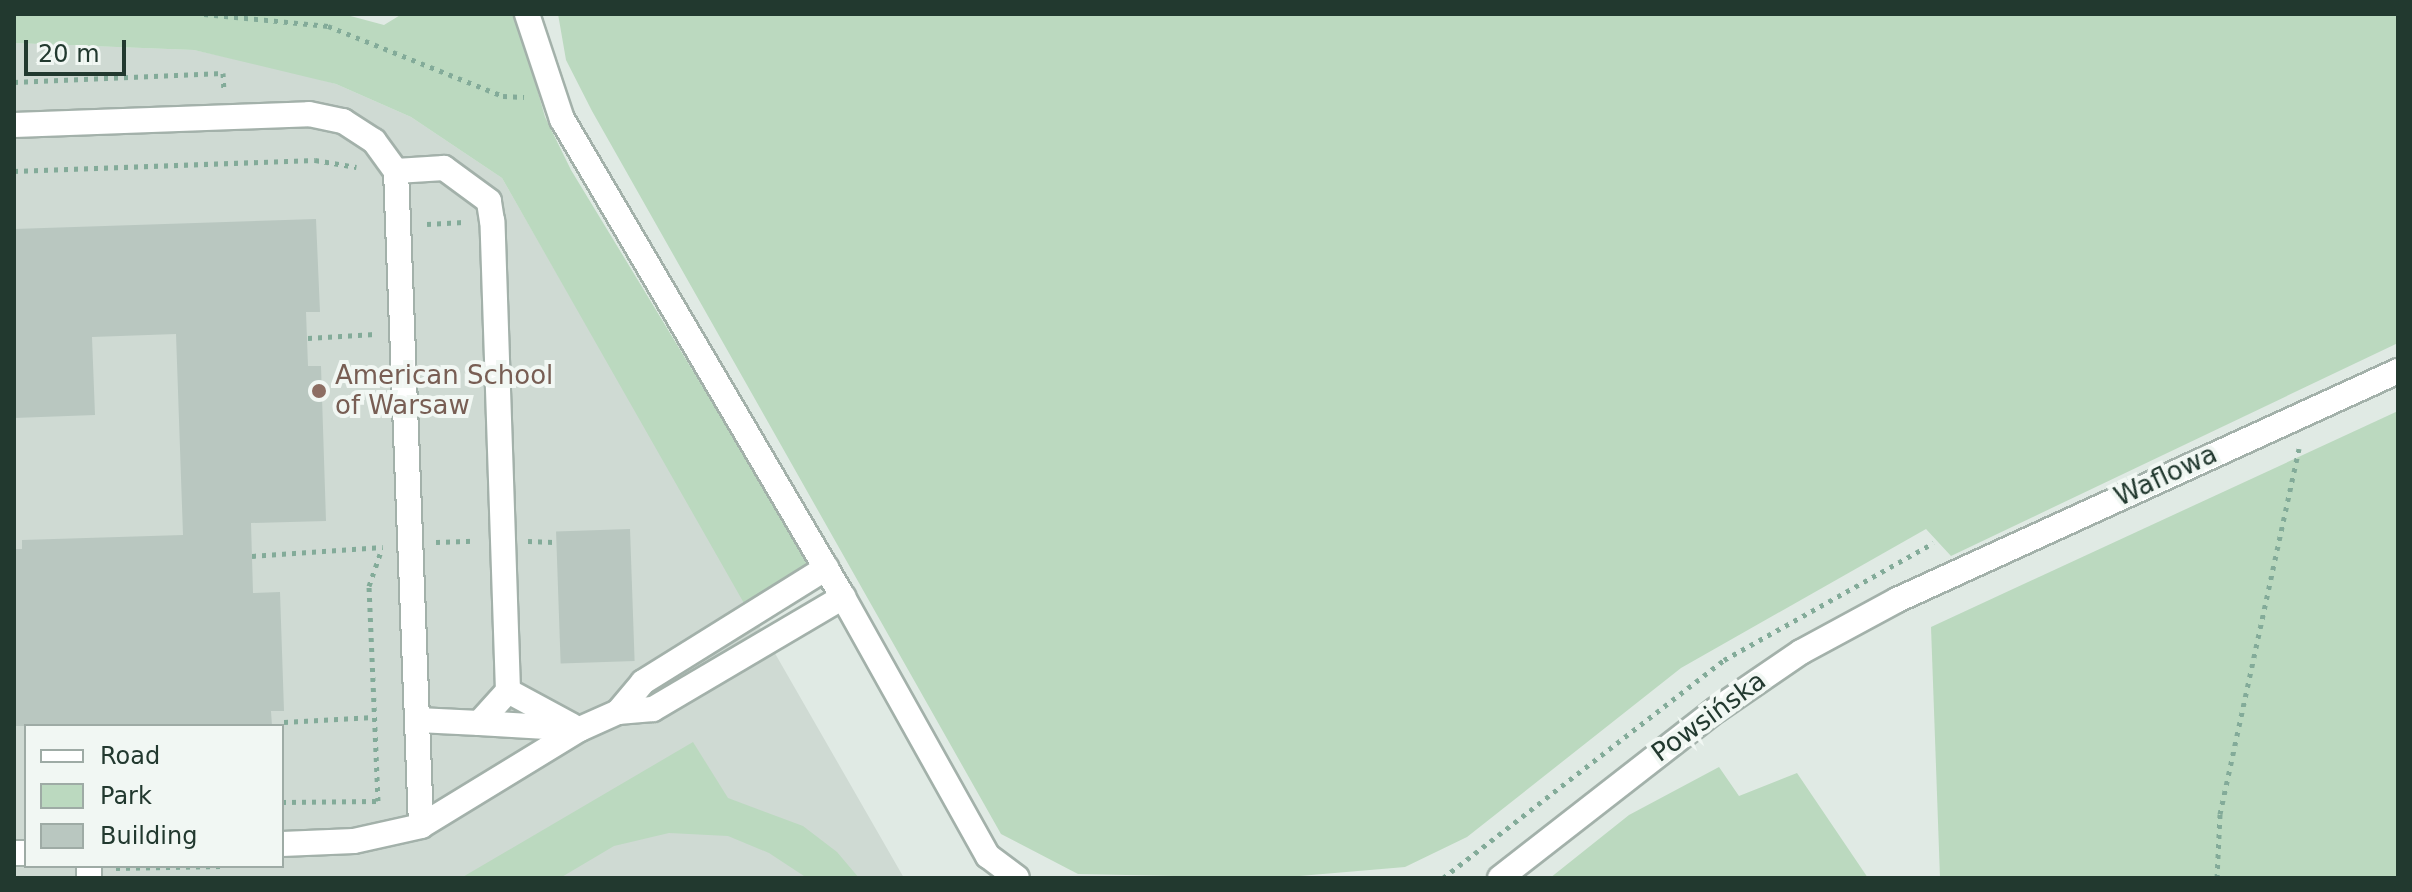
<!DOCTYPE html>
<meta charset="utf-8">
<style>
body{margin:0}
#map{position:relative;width:2412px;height:892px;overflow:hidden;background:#e0eae4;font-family:"DejaVu Sans",sans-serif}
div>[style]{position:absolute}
.built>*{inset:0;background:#cfdad3}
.green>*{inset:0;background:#bbd9bf}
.building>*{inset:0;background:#b9c7c0;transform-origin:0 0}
.path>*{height:5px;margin-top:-2.5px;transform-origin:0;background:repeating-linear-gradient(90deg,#83ab99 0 4px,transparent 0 10px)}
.roads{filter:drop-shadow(2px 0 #a3b1aa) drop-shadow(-2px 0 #a3b1aa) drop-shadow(0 2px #a3b1aa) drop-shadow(0 -2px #a3b1aa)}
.minor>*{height:24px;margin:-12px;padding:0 12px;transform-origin:12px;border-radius:12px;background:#fff}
.dots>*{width:22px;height:22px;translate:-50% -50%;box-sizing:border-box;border:4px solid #f1f7f3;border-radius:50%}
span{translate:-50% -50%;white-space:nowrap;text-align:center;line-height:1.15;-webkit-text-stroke:8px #f1f7f3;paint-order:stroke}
.education-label{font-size:26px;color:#785e54}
.left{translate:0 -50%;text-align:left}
.street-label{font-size:26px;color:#22392f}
.frame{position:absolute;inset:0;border:16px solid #22392f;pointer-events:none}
.legend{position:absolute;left:24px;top:724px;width:260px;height:144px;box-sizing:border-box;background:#f1f7f3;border:2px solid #9eaba5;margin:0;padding:10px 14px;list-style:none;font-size:24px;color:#22392f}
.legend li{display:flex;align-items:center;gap:16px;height:40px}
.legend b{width:40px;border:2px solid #9eaba5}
.scale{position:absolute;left:24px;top:40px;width:102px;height:36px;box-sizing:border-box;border:4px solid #22392f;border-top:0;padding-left:10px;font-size:24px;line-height:28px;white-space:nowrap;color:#22392f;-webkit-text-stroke:6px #f1f7f3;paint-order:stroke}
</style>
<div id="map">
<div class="built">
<div style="clip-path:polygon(evenodd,14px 43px,194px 50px,282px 69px,336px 84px,411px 117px,502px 178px,904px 878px,14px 878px,14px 43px,26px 726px,282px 726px,282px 866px,26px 866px,26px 726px)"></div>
</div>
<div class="green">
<div style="clip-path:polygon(14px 14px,343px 14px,384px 25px,402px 14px,516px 14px,545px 117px,571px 170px,812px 567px,745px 605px,502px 178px,411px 117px,336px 84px,194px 50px,14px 43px)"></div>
<div style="clip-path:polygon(558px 14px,2398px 14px,2398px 343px,1951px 556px,1926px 529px,1681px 668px,1467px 837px,1405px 867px,1276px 878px,1078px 874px,1001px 834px,592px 111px,566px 60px)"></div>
<div style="clip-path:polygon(2398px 411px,2398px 878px,1940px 878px,1931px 627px)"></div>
<div style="clip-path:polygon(693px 742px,728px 798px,803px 826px,837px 852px,859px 878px,807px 878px,769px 853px,728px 836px,669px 833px,614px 846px,560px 878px,461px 878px)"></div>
<div style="clip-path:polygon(1719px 767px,1739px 796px,1797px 773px,1868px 878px,1550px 878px,1629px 815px)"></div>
</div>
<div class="building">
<div style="clip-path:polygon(316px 219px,320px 312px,306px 312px,308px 366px,321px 366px,326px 521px,251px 523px,253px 593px,280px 592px,284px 711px,271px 711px,272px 726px,14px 726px,14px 549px,22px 549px,22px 540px,183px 535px,176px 334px,92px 337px,95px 415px,14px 418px,14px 229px)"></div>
<div style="left:630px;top:529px;width:132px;height:74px;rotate:88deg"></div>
</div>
<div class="path">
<div style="left:204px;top:14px;width:125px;rotate:5.5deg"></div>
<div style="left:328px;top:26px;width:188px;rotate:21.8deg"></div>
<div style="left:503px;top:96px;width:21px;rotate:3deg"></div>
<div style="left:14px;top:82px;width:209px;rotate:-2.5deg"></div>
<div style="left:223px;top:73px;width:18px;rotate:87deg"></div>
<div style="left:14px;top:171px;width:301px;rotate:-2.1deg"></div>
<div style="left:315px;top:160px;width:42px;rotate:9.7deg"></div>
<div style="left:427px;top:224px;width:37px;rotate:-3deg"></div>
<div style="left:308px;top:338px;width:67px;rotate:-3.4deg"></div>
<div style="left:528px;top:541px;width:26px;rotate:2deg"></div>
<div style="left:436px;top:542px;width:38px;rotate:-2deg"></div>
<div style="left:252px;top:556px;width:131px;rotate:-3.9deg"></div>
<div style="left:284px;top:722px;width:90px;rotate:-3.2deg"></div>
<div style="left:282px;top:802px;width:96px;rotate:-0.6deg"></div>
<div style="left:378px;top:801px;width:215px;rotate:-92.4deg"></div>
<div style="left:369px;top:586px;width:34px;rotate:-71deg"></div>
<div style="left:116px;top:868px;width:107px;rotate:-1.1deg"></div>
<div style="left:1443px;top:878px;width:356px;rotate:-37.8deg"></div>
<div style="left:1724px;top:660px;width:240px;rotate:-29.2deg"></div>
<div style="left:2217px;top:878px;width:64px;rotate:-87.3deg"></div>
<div style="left:2220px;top:814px;width:374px;rotate:-77.8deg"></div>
</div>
<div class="roads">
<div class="minor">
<div style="left:527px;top:14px;width:111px;rotate:71.6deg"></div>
<div style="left:562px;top:119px;width:554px;rotate:59.55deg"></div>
<div style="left:843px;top:597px;width:297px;rotate:60.8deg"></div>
<div style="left:988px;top:856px;width:36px;rotate:37deg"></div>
<div style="left:14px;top:125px;width:295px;rotate:-2.1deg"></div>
<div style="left:309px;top:114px;width:35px;rotate:12deg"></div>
<div style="left:343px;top:121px;width:37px;rotate:33deg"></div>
<div style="left:374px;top:141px;width:37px;rotate:54deg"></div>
<div style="left:508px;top:691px;width:72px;rotate:28.4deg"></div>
<div style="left:618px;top:712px;width:39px;rotate:-50deg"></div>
<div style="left:643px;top:682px;width:216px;rotate:-31.9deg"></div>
<div style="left:418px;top:720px;width:61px;rotate:2.8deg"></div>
<div style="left:479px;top:723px;width:43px;rotate:-47.8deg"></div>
<div style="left:508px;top:691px;width:470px;rotate:-91.9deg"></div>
<div style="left:492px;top:221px;width:20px;rotate:-99deg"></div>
<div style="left:489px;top:201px;width:56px;rotate:-143.7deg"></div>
<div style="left:444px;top:168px;width:48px;rotate:176.4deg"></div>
<div style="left:396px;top:171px;width:655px;rotate:87.81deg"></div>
<div style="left:479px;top:723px;width:101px;rotate:3.4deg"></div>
<div style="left:282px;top:844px;width:72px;rotate:-2.4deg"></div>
<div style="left:354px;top:841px;width:69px;rotate:-12.6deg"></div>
<div style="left:421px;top:826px;width:186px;rotate:-31.4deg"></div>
<div style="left:580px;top:729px;width:42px;rotate:-24.1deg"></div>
<div style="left:618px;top:712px;width:35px;rotate:-5deg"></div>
<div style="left:653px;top:709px;width:221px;rotate:-30.5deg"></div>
<div style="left:14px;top:853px;width:12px"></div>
<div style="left:89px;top:866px;width:12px;rotate:90deg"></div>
<div style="left:1500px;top:878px;width:274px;rotate:-37.9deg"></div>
<div style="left:1716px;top:710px;width:103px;rotate:-34.3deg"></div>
<div style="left:1801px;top:652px;width:109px;rotate:-28.4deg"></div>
<div style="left:1897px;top:600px;width:551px;rotate:-24.56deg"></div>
</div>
</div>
<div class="dots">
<div style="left:319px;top:391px;background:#8d6e63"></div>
</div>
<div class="education-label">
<span class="left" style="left:335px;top:391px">American School<br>of Warsaw</span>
</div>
<div class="street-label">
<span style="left:2166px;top:476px;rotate:-25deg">Waflowa</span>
<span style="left:1709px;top:717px;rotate:-36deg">Powsińska</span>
</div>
<div class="frame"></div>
<ul class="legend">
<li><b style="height:10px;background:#fff"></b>Road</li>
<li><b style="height:22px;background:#bbd9bf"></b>Park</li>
<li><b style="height:22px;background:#b9c7c0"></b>Building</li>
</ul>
<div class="scale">20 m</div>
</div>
